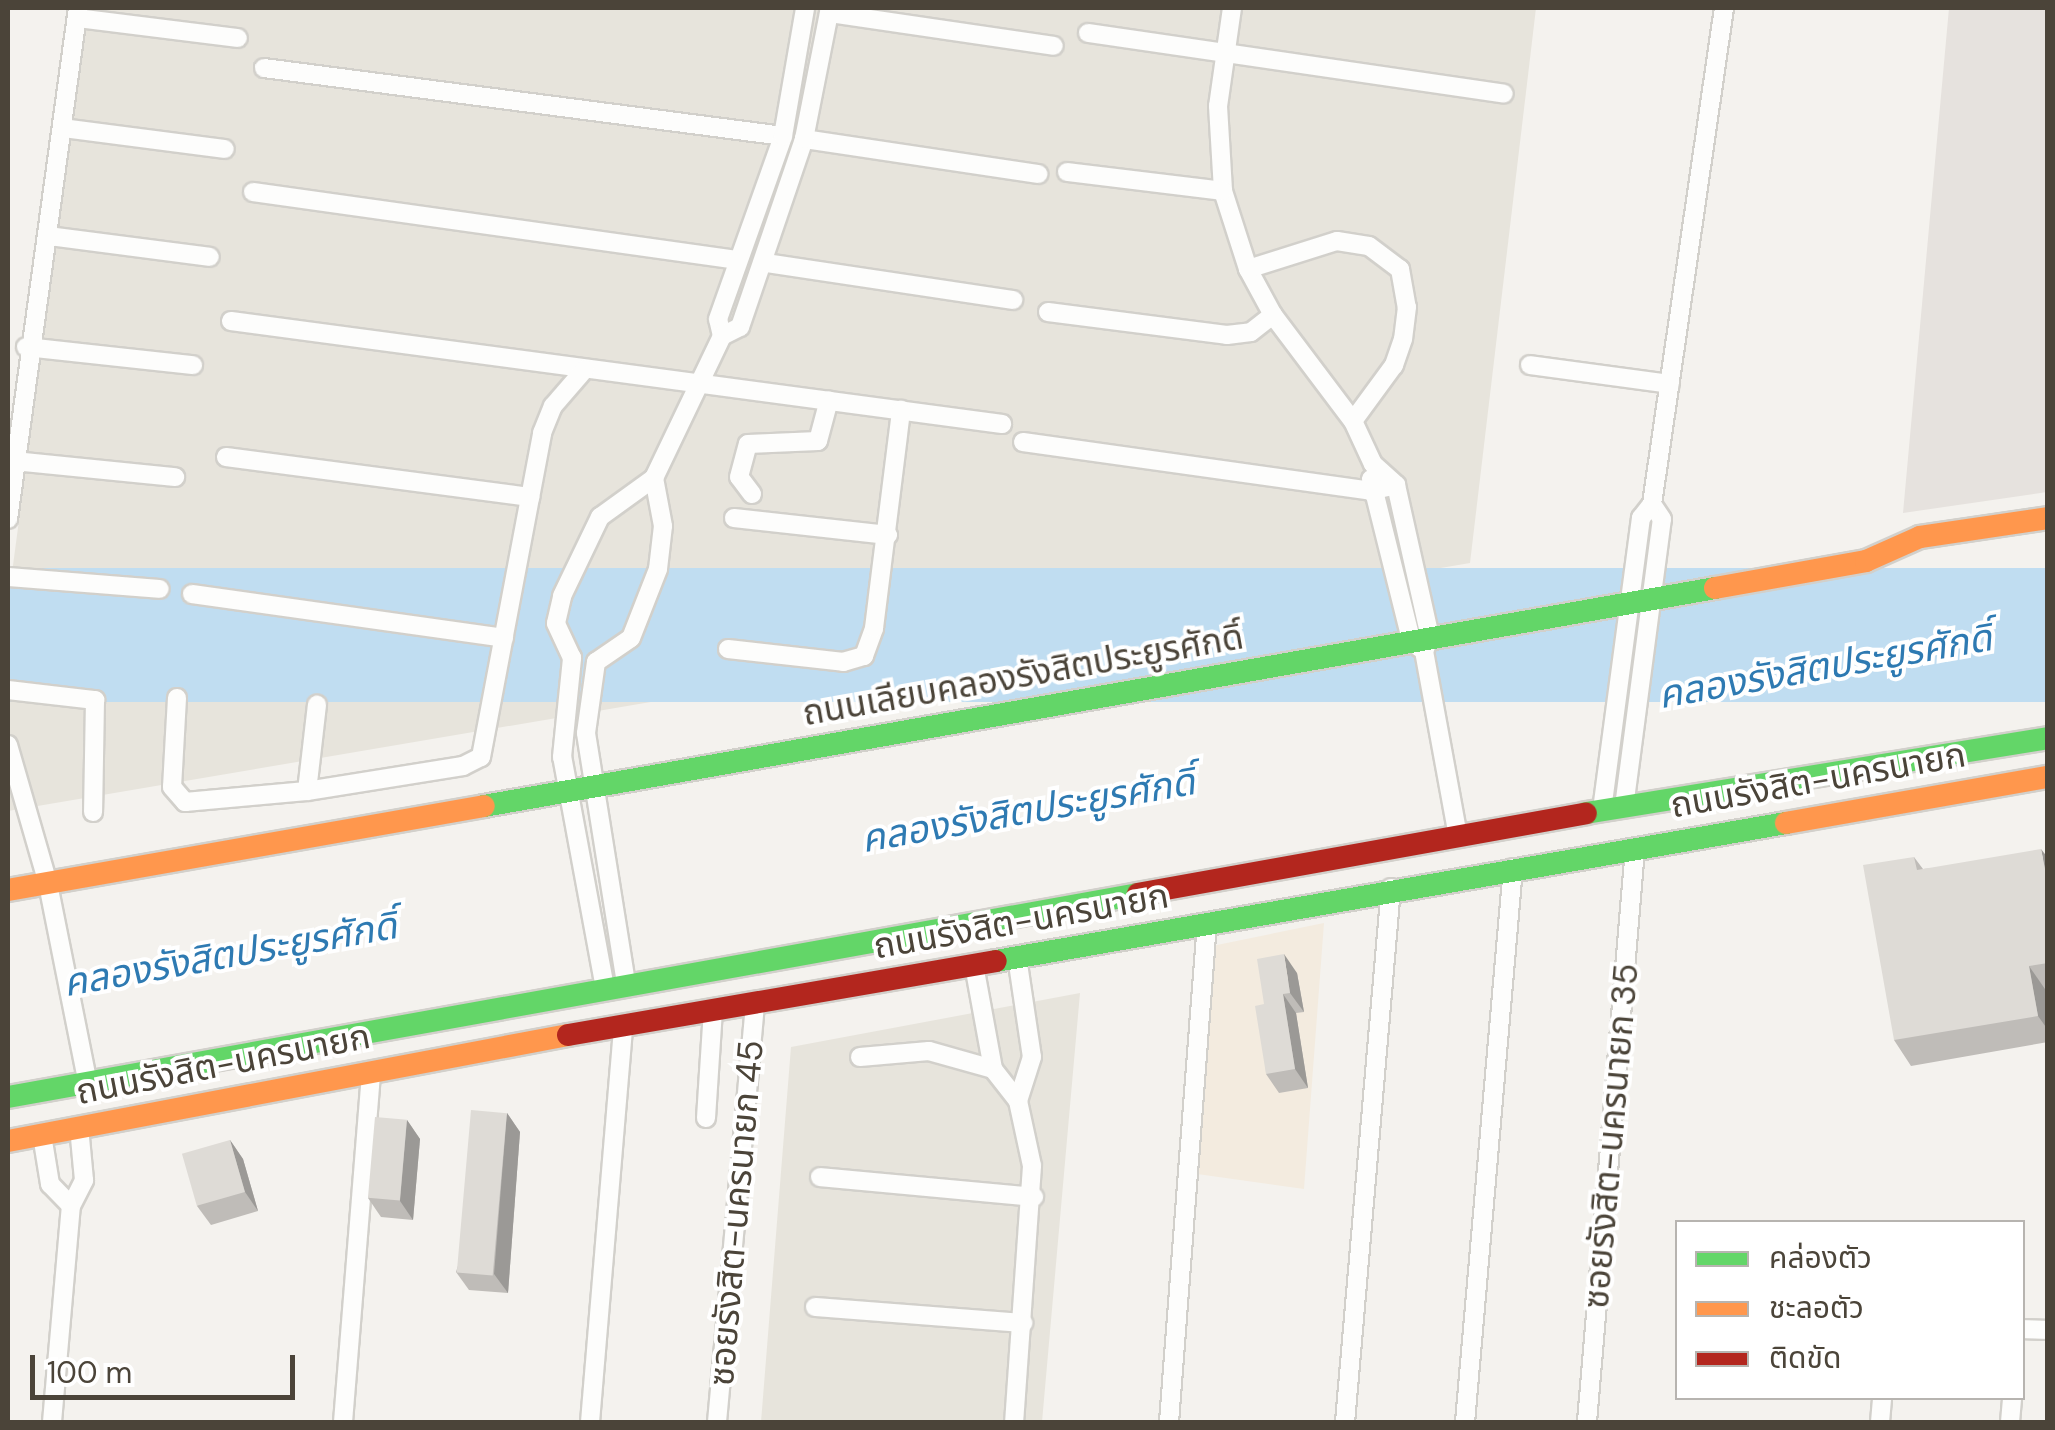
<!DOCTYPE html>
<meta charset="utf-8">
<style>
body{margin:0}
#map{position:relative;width:2055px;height:1430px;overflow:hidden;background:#f4f2ee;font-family:"DM Sans","Noto Sans Thai",sans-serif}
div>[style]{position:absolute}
.residential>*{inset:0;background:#e7e4dc}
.commercial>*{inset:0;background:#f3ebdf}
.industrial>*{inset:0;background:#e6e2de}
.water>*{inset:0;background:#c0ddf1;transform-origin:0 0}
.roads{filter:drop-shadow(2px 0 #d2d0cb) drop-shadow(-2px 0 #d2d0cb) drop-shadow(0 2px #d2d0cb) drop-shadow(0 -2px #d2d0cb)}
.street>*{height:18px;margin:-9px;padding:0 9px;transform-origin:9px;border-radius:9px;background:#fdfdfc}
.fast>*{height:22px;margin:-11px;padding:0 11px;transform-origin:11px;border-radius:11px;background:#63d668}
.slow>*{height:22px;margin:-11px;padding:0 11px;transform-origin:11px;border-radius:11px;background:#ff974d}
.jam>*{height:22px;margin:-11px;padding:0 11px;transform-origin:11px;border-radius:11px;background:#b3261e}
.wall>*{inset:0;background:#bfbcb8}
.shaded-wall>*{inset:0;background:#9b9996}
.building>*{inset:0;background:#dedbd6;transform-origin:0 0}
span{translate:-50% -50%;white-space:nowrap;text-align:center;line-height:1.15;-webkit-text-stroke:8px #fff;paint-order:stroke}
.street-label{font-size:35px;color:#4b4439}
.water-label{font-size:38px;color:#2e7ab2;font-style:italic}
.frame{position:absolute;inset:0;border:10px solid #4b4439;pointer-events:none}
.legend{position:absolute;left:1675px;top:1220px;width:350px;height:180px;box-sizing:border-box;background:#fff;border:2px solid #b7b4b0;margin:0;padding:12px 18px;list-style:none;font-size:30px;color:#4b4439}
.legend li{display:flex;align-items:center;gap:20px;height:50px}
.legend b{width:50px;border:2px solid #b7b4b0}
.scale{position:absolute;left:30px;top:1355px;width:265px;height:45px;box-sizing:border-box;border:5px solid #4b4439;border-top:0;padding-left:12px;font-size:30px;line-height:35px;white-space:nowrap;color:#4b4439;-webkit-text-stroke:8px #fff;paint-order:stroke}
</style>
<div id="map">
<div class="residential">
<div style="clip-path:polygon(87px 8px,1536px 8px,1470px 563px,8px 811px,8px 603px)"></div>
<div style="clip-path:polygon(1080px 993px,1042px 1422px,761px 1422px,791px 1047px)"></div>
</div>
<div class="commercial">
<div style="clip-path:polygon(1324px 923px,1304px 1189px,1190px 1173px,1212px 946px)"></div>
</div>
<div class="industrial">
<div style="clip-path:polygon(1949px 8px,2047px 8px,2047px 492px,1903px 513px)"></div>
</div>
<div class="water">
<div style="left:2047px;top:568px;width:134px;height:2070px;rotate:90deg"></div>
</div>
<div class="roads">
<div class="street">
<div style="left:1232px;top:8px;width:99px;rotate:98.1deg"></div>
<div style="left:1218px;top:106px;width:85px;rotate:86.6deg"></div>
<div style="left:1223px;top:191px;width:82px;rotate:72.2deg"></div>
<div style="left:1248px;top:269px;width:52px;rotate:61.5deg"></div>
<div style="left:1273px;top:315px;width:133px;rotate:53deg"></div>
<div style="left:1353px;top:421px;width:47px;rotate:65.1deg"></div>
<div style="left:1373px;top:464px;width:31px;rotate:42deg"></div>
<div style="left:1396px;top:485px;width:156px;rotate:77.4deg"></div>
<div style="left:1430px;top:637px;width:15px;rotate:113deg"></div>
<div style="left:1424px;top:651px;width:189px;rotate:79.6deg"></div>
<div style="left:829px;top:13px;width:227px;rotate:8.3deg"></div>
<div style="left:77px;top:18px;width:162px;rotate:7.1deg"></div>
<div style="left:1088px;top:33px;width:420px;rotate:8.3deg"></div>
<div style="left:264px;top:68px;width:523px;rotate:7.46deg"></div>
<div style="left:63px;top:128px;width:163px;rotate:7.4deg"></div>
<div style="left:804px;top:139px;width:237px;rotate:8.5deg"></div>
<div style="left:1067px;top:172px;width:157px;rotate:6.9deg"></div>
<div style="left:253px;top:192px;width:490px;rotate:8deg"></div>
<div style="left:49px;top:236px;width:162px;rotate:7.4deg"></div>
<div style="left:766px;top:263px;width:250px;rotate:8.5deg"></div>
<div style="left:1248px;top:269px;width:93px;rotate:-17.5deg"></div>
<div style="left:1337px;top:241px;width:32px;rotate:9deg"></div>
<div style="left:1369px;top:246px;width:39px;rotate:37deg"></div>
<div style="left:1400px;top:269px;width:39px;rotate:80deg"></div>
<div style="left:1407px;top:307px;width:32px;rotate:97deg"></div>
<div style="left:1403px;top:339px;width:28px;rotate:109deg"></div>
<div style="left:1394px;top:365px;width:69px;rotate:126.2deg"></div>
<div style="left:1048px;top:312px;width:180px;rotate:7.3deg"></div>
<div style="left:1227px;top:335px;width:24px;rotate:-7deg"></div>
<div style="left:1251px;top:332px;width:28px;rotate:-38deg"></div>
<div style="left:231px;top:321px;width:778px;rotate:7.61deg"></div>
<div style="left:722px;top:336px;width:17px;rotate:-103deg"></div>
<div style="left:718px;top:319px;width:194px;rotate:-70.4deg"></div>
<div style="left:783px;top:136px;width:130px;rotate:-80.2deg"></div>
<div style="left:26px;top:347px;width:168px;rotate:6.2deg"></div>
<div style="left:1530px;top:365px;width:141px;rotate:7.7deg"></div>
<div style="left:1023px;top:442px;width:350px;rotate:8deg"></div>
<div style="left:1370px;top:491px;width:27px;rotate:-13deg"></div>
<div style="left:226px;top:457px;width:307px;rotate:7.5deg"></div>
<div style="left:14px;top:461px;width:162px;rotate:5.7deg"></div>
<div style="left:1371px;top:479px;width:166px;rotate:76deg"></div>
<div style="left:1411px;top:640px;width:12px;rotate:42deg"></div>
<div style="left:752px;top:494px;width:21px;rotate:-127deg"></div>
<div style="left:739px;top:477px;width:34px;rotate:-75deg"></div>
<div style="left:748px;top:444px;width:70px;rotate:-2.5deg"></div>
<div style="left:818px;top:441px;width:42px;rotate:-75deg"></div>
<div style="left:734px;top:518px;width:155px;rotate:6.3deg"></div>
<div style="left:8px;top:519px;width:516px;rotate:-82.2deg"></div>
<div style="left:8px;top:577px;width:152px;rotate:4.5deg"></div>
<div style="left:192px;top:594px;width:315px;rotate:8deg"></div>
<div style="left:728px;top:649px;width:116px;rotate:6.4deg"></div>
<div style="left:843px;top:662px;width:22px;rotate:-16deg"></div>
<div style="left:864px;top:656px;width:30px;rotate:-70deg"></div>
<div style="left:874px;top:628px;width:220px;rotate:-82.9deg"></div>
<div style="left:8px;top:690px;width:88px;rotate:6.6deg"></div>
<div style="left:95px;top:700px;width:112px;rotate:91deg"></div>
<div style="left:177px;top:698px;width:89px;rotate:93.2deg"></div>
<div style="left:172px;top:787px;width:20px;rotate:49deg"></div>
<div style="left:185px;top:802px;width:122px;rotate:-5.2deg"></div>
<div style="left:307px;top:791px;width:158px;rotate:-9.1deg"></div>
<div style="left:463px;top:766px;width:20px;rotate:-27deg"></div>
<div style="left:481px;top:757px;width:330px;rotate:-79.3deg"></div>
<div style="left:542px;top:433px;width:29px;rotate:-68deg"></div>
<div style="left:553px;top:406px;width:49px;rotate:-49.1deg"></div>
<div style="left:8px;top:745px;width:145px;rotate:73.9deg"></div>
<div style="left:48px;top:884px;width:199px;rotate:78.7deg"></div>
<div style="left:307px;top:791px;width:87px;rotate:-83.4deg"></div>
<div style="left:1624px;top:807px;width:290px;rotate:-82.5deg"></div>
<div style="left:1662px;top:519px;width:18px;rotate:-124deg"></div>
<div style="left:1602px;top:810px;width:295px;rotate:-82.4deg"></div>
<div style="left:1641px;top:518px;width:18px;rotate:-52deg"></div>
<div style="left:1652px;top:504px;width:501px;rotate:-81.74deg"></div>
<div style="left:1017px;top:957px;width:101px;rotate:81.5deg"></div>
<div style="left:1032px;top:1057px;width:46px;rotate:107.7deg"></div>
<div style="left:974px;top:965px;width:106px;rotate:79.6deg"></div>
<div style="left:993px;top:1069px;width:41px;rotate:52deg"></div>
<div style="left:1018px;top:1101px;width:66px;rotate:77.8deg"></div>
<div style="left:1032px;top:1166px;width:257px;rotate:94deg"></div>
<div style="left:626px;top:983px;width:253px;rotate:-99.1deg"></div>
<div style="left:586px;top:733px;width:72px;rotate:-82deg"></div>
<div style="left:596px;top:662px;width:42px;rotate:-34.4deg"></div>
<div style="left:631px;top:638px;width:74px;rotate:-68.6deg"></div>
<div style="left:658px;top:569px;width:43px;rotate:-83.4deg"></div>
<div style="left:663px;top:526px;width:49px;rotate:-100.6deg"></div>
<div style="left:605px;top:988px;width:235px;rotate:-100.5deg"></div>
<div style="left:562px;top:757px;width:100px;rotate:-84.2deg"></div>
<div style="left:572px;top:658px;width:38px;rotate:-115deg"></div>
<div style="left:556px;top:623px;width:28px;rotate:-77deg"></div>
<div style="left:562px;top:596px;width:88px;rotate:-64.3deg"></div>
<div style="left:600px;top:517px;width:67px;rotate:-35.8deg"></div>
<div style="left:654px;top:478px;width:157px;rotate:-64.4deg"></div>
<div style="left:722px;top:336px;width:20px;rotate:-27deg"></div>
<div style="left:740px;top:327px;width:199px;rotate:-71.2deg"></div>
<div style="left:804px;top:139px;width:134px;rotate:-78.8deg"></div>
<div style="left:860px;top:1057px;width:69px;rotate:-5deg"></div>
<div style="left:929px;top:1051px;width:66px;rotate:15.7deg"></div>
<div style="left:706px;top:1118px;width:107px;rotate:-86.3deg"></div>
<div style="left:42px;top:1135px;width:50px;rotate:80.7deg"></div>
<div style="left:50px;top:1184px;width:30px;rotate:46deg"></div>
<div style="left:820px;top:1177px;width:215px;rotate:5.3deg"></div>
<div style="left:815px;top:1307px;width:209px;rotate:4.4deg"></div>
<div style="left:2022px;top:1329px;width:26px;rotate:2deg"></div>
<div style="left:52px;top:1422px;width:217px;rotate:-85deg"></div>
<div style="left:71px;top:1206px;width:29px;rotate:-63deg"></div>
<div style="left:84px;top:1180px;width:53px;rotate:-95.4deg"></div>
<div style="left:343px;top:1422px;width:351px;rotate:-85.4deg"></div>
<div style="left:590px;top:1422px;width:396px;rotate:-85.2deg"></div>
<div style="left:717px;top:1422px;width:420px;rotate:-84.8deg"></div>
<div style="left:1169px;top:1422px;width:500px;rotate:-85.65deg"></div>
<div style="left:1345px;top:1422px;width:536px;rotate:-85.08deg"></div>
<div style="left:1465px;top:1422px;width:556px;rotate:-85.05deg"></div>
<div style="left:1587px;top:1422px;width:575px;rotate:-85.21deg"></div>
<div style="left:1880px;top:1422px;width:24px;rotate:-85deg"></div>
<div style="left:2010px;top:1422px;width:24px;rotate:-85deg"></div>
</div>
<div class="fast">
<div style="left:484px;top:806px;width:1250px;rotate:-10.04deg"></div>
<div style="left:1586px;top:813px;width:468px;rotate:-9.2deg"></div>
<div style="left:996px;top:961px;width:802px;rotate:-9.91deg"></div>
<div style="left:8px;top:1097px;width:1148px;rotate:-10.18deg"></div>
</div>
<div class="slow">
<div style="left:1715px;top:588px;width:153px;rotate:-10.1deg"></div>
<div style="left:1866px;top:561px;width:59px;rotate:-24deg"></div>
<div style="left:1920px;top:537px;width:129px;rotate:-8.4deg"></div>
<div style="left:1786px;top:823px;width:266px;rotate:-10deg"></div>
<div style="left:8px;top:890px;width:483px;rotate:-10deg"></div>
<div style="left:8px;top:1141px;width:570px;rotate:-10.72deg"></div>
</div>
<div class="jam">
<div style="left:1138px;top:894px;width:455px;rotate:-10.2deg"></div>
<div style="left:568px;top:1035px;width:434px;rotate:-9.8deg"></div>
</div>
</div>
<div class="wall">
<div style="clip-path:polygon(1914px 857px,1923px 869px,2048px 858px,2048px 1042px,1911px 1066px,1894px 1040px)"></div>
<div style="clip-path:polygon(1297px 973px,1304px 1012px,1296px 1013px,1308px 1088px,1279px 1093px,1266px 1074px,1264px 1004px)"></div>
<div style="clip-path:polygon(507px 1113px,520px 1132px,508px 1293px,469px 1290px,456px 1272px)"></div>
<div style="clip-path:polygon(407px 1120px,420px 1139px,413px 1220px,381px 1217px,368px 1198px)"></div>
<div style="clip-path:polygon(230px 1140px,243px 1159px,258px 1211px,211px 1225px,197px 1206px)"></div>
</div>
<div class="shaded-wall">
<div style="clip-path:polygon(2041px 849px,2048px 858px,2048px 884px)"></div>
<div style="clip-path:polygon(1284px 954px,1297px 973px,1304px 1012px,1290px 993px)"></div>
<div style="clip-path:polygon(2029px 966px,2047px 992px,2048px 1030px,2038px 1016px)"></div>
<div style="clip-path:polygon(1283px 994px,1296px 1013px,1308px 1088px,1295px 1069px)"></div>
<div style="clip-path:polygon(507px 1113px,520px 1132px,508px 1293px,494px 1274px)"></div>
<div style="clip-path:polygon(407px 1120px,420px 1139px,413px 1220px,400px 1201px)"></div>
<div style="clip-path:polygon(230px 1140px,243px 1159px,258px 1211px,245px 1192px)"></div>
</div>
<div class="building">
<div style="clip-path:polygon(2041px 849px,2048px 884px,2048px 963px,2029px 966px,2038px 1016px,1894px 1040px,1863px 865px,1914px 857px,1917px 870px)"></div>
<div style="clip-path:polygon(1284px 954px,1290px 993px,1283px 994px,1295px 1069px,1266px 1074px,1255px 1006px,1264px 1004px,1257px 959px)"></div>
<div style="left:471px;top:1110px;width:36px;height:163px;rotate:5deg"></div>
<div style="left:375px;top:1117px;width:32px;height:81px;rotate:5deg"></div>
<div style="left:230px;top:1140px;width:54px;height:50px;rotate:74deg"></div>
</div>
<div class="street-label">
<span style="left:1023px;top:675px;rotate:-10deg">ถนนเลียบคลองรังสิตประยูรศักดิ์</span>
<span style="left:1818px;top:780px;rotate:-10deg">ถนนรังสิต-นครนายก</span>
<span style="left:1021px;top:921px;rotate:-10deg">ถนนรังสิต-นครนายก</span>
<span style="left:223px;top:1064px;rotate:-11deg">ถนนรังสิต-นครนายก</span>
<span style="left:1611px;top:1136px;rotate:-85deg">ซอยรังสิต-นครนายก 35</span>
<span style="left:736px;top:1213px;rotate:-85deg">ซอยรังสิต-นครนายก 45</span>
</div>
<div class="water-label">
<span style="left:1825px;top:667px;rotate:-10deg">คลองรังสิตประยูรศักดิ์</span>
<span style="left:1028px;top:811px;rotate:-10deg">คลองรังสิตประยูรศักดิ์</span>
<span style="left:230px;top:955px;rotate:-10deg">คลองรังสิตประยูรศักดิ์</span>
</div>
<div class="frame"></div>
<ul class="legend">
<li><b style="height:12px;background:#63d668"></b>คล่องตัว</li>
<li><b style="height:12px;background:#ff974d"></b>ชะลอตัว</li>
<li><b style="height:12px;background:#b3261e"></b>ติดขัด</li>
</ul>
<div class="scale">100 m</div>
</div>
